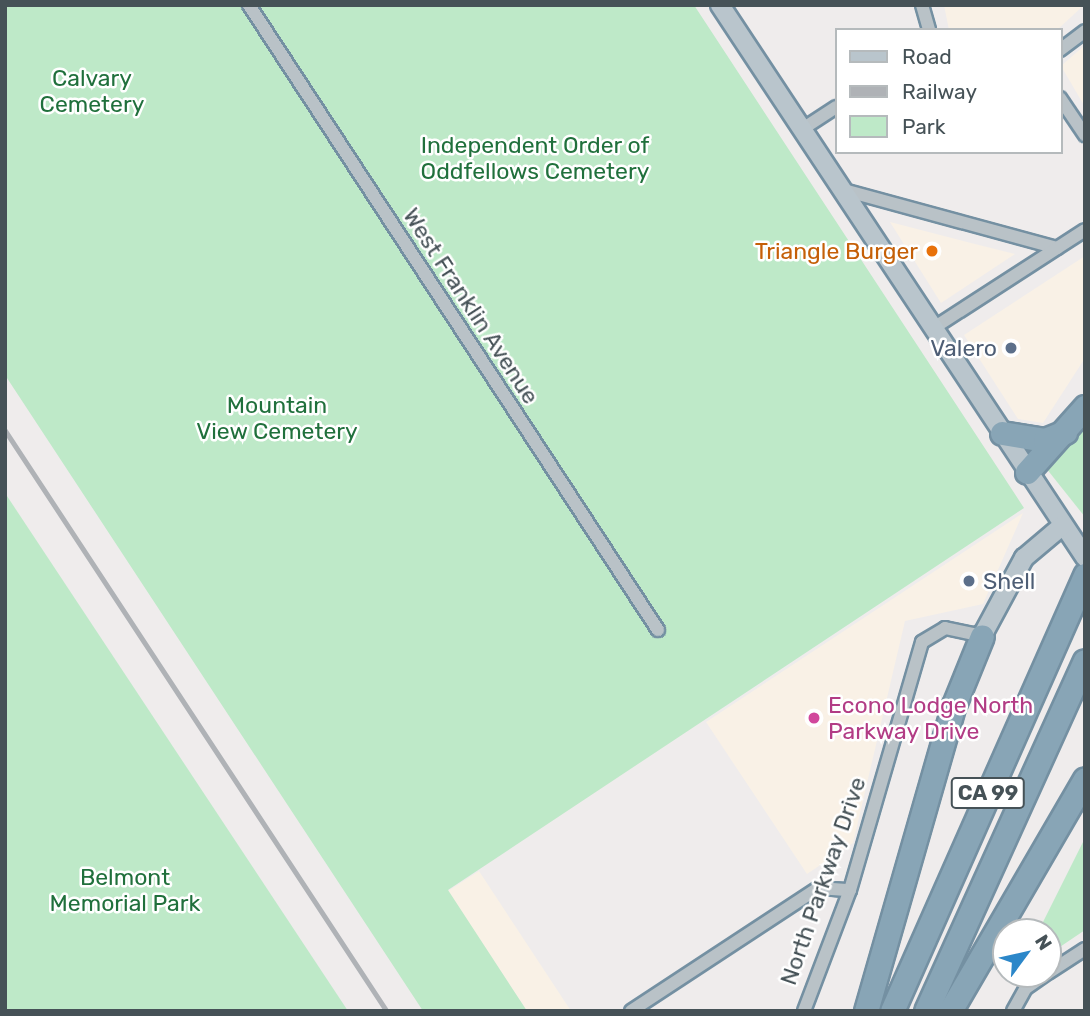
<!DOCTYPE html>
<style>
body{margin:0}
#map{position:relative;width:1090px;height:1016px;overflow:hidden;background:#efecec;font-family:Rubik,sans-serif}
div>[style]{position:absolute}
.commercial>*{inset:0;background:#f9f1e6}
.green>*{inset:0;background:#bee9c8}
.roads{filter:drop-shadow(2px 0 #7490a2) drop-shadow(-2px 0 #7490a2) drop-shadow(0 2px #7490a2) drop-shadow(0 -2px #7490a2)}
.minor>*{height:12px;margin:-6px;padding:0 6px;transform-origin:6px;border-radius:6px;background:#b9c2c7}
.secondary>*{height:18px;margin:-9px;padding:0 9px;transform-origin:9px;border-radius:9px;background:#b9c5cc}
.motorway>*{height:23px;margin:-11.5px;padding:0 11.5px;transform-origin:11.5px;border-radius:11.5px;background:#88a5b6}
.rail>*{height:4.5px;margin:-2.25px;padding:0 2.25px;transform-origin:2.25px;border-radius:2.25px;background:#afb2b6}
.dots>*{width:19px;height:19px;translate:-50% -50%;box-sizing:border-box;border:4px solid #fff;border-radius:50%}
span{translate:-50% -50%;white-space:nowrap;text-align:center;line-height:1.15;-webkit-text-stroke:5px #fff;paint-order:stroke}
.shield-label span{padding:2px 5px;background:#fff;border:2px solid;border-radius:5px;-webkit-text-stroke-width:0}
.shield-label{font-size:21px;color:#465257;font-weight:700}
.park-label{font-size:23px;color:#20703c}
.food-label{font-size:23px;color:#c56008}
.right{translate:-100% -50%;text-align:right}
.street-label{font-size:23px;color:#465257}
.service-label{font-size:23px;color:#4e5e75}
.left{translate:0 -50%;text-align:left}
.hotel-label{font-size:23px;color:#b23c85}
.frame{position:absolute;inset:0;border:7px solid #465257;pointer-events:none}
.legend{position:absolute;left:835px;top:28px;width:228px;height:126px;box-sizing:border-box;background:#fff;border:2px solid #b5babc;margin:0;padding:9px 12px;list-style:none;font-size:21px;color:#465257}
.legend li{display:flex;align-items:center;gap:14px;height:35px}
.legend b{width:35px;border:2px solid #b5babc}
.north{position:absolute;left:992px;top:918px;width:70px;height:70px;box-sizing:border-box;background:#fff;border:2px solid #b5babc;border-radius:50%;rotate:57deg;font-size:19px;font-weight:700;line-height:28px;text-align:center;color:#465257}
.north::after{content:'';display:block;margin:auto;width:24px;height:32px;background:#2c87c9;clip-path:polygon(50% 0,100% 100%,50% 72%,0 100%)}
</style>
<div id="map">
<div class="commercial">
<div style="clip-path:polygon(944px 5px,1084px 5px,1057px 30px,949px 30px)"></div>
<div style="clip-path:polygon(1085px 45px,1085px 107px,1061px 66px)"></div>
<div style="clip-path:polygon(890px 222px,971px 243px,1015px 254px,941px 303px)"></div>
<div style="clip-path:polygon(1085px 256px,1085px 358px,1043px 423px,1018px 419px,964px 335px)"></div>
<div style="clip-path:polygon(1023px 513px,983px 604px,905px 621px,853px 843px,807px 874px,706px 722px)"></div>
<div style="clip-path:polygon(479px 871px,571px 1011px,527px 1011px,448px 891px)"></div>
</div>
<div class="green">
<div style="clip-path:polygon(5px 5px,694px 5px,1024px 508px,448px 890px,527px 1011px,423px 1011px,5px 375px)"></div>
<div style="clip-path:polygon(1085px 410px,1085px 517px,1042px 463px)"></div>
<div style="clip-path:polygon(5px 493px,348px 1011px,5px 1011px)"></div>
<div style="clip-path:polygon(1085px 838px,1085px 930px,1048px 955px,1048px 932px,1038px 932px)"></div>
</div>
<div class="roads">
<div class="minor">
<div style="left:249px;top:5px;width:747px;rotate:56.8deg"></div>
<div style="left:922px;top:5px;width:26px;rotate:74deg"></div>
<div style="left:1060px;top:50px;width:31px;rotate:-37deg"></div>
<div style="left:1060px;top:98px;width:45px;rotate:56deg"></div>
<div style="left:801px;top:130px;width:42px;rotate:-33.3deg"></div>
<div style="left:840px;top:189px;width:225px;rotate:15.2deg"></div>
<div style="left:932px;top:329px;width:182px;rotate:-32.9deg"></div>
<div style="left:1048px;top:973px;width:44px;rotate:-33deg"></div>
<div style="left:631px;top:1011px;width:224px;rotate:-33.3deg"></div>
<div style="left:818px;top:888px;width:32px;rotate:4deg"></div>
<div style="left:804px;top:1011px;width:129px;rotate:-69.2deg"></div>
<div style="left:850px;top:890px;width:258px;rotate:-73.8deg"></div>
<div style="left:922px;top:642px;width:27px;rotate:-31deg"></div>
<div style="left:945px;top:628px;width:38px;rotate:12deg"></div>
<div style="left:1013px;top:1011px;width:26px;rotate:-61deg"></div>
<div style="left:1026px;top:988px;width:24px;rotate:-35deg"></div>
</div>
<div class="secondary">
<div style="left:720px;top:5px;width:662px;rotate:56.53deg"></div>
<div style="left:982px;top:636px;width:89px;rotate:-61.7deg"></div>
<div style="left:1024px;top:558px;width:51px;rotate:-40.2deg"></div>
</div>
<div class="motorway">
<div style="left:1002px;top:433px;width:44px;rotate:9.2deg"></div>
<div style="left:1045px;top:440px;width:22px;rotate:-22deg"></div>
<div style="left:1027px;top:472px;width:87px;rotate:-48.3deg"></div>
<div style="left:866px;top:1011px;width:318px;rotate:-74deg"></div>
<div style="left:954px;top:705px;width:74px;rotate:-67.9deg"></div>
<div style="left:892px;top:1011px;width:477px;rotate:-66.1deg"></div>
<div style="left:926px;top:1011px;width:384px;rotate:-65.6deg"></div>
<div style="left:950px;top:1011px;width:268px;rotate:-59.8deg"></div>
</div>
</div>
<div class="rail">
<div style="left:5px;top:430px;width:695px;rotate:56.68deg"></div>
</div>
<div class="dots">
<div style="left:932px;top:251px;background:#e8710a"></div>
<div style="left:1011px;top:348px;background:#5c6f8a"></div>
<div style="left:969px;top:581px;background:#5c6f8a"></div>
<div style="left:814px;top:718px;background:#d1479c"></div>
</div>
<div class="shield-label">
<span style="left:988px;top:793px">CA 99</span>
</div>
<div class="park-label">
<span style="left:92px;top:91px">Calvary<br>Cemetery</span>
<span style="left:535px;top:158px">Independent Order of<br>Oddfellows Cemetery</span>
<span style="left:277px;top:418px">Mountain<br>View Cemetery</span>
<span style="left:125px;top:890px">Belmont<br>Memorial Park</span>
</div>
<div class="food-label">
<span class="right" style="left:918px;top:251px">Triangle Burger</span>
</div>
<div class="street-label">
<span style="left:471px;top:306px;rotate:57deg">West Franklin Avenue</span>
<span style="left:823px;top:881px;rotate:-71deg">North Parkway Drive</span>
</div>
<div class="service-label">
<span class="right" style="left:997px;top:348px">Valero</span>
<span class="left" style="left:983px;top:581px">Shell</span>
</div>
<div class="hotel-label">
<span class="left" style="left:828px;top:718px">Econo Lodge North<br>Parkway Drive</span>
</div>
<div class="frame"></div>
<ul class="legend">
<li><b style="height:9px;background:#b9c5cc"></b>Road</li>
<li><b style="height:9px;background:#afb2b6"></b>Railway</li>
<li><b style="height:19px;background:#bee9c8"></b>Park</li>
</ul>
<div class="north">N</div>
</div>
